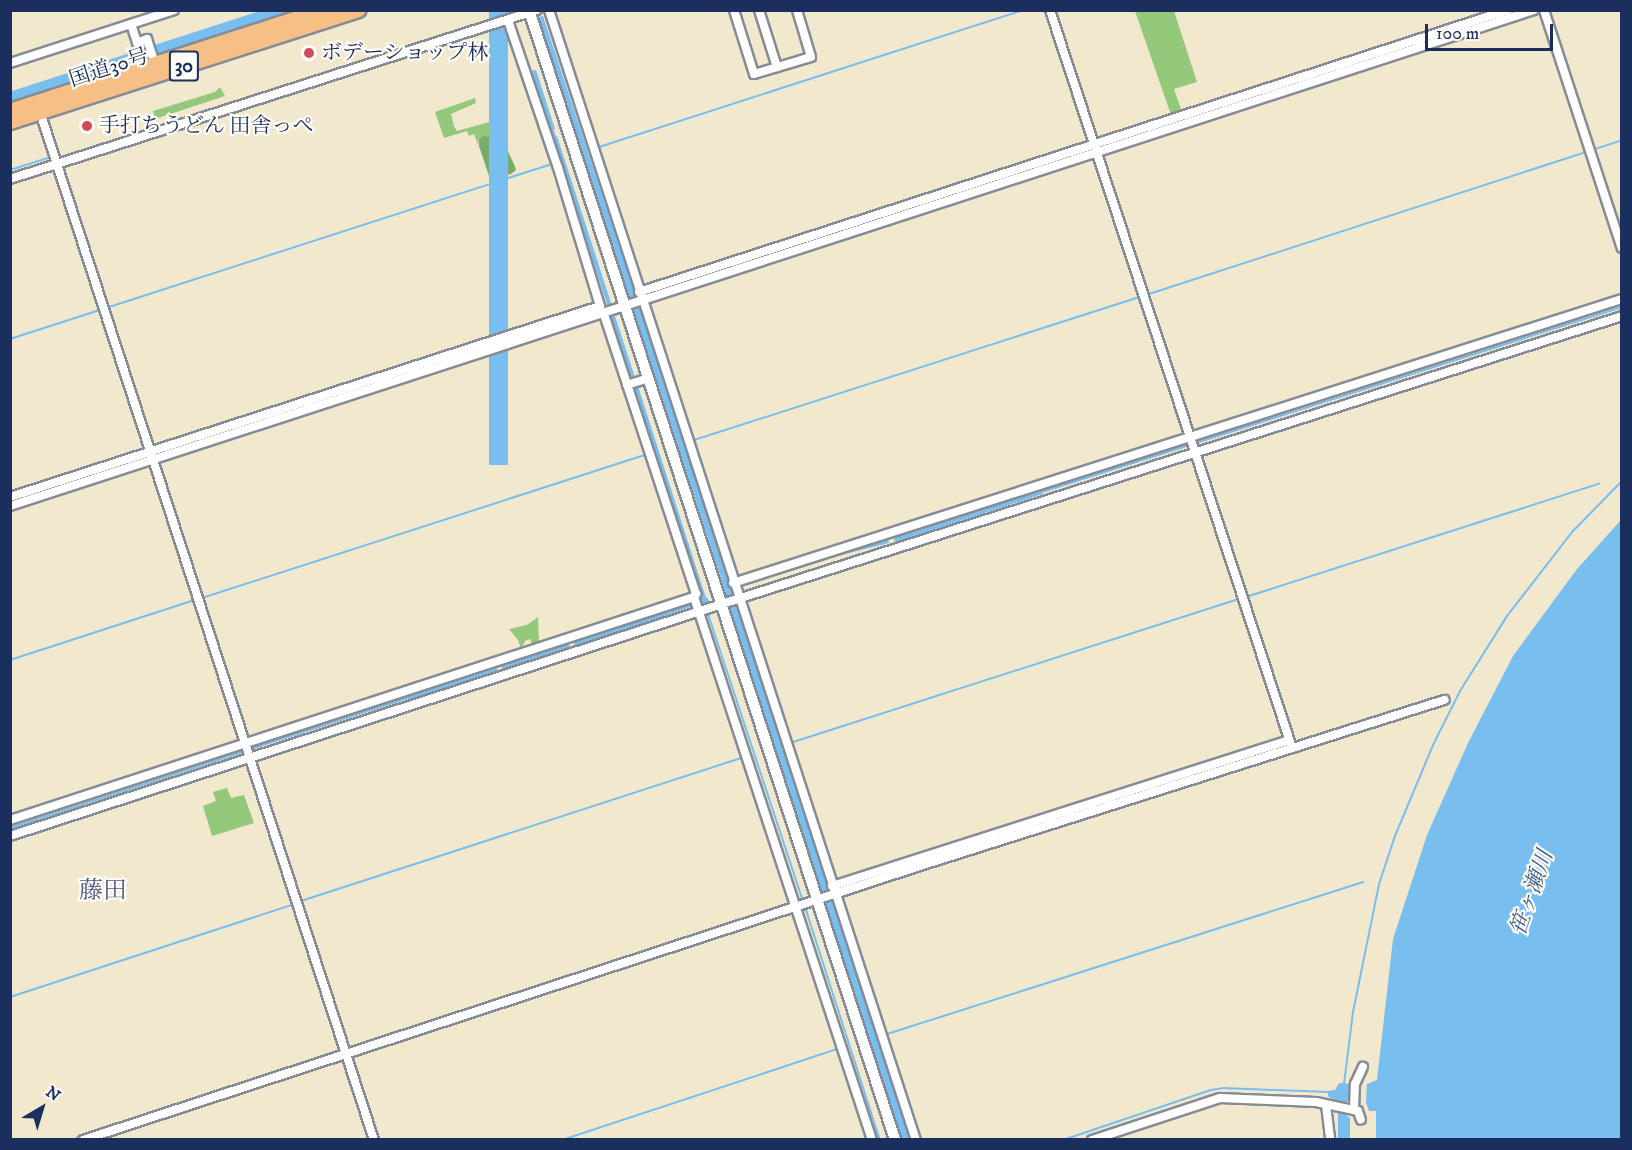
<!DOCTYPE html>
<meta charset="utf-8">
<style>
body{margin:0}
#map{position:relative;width:1632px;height:1150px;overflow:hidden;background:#f1e8ce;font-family:"IM FELL DW Pica","Noto Serif JP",serif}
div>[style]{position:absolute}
.green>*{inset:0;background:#94c87a}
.forest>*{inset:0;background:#77ac6a}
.water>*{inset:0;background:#78beef;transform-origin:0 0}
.stream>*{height:2px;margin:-1px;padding:0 1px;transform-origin:1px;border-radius:1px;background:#78beef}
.canal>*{height:9px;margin:-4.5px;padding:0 4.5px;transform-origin:4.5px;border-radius:4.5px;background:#78beef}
.river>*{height:15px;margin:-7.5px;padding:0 7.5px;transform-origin:7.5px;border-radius:7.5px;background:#78beef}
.roads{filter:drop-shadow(2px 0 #868c96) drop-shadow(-2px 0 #868c96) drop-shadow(0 2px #868c96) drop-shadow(0 -2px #868c96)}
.minor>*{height:8px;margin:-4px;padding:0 4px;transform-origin:4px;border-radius:4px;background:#fff}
.tertiary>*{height:10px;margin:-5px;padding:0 5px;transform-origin:5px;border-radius:5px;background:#fff}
.trunk>*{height:14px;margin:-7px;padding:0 7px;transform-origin:7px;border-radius:7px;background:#f5bf86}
.dots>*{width:16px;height:16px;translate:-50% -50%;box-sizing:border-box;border:3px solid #fdfcf7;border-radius:50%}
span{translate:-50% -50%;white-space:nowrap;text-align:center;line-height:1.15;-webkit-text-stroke:4.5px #fdfcf7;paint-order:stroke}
.shield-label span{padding:2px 4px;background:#fdfcf7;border:2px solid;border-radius:4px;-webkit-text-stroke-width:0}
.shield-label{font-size:20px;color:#1b2f5e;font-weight:700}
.poi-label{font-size:21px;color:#1b2f5e}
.left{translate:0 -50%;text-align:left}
.street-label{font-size:21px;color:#1b2f5e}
.water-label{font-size:22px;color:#375a8a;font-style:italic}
.quarter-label{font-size:24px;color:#515988}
.frame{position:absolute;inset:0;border:12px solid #1b2f5e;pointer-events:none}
.north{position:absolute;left:12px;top:1078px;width:60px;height:60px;-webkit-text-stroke:4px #fdfcf7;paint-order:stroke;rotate:38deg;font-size:16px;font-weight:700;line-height:24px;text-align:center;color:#1b2f5e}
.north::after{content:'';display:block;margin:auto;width:21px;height:27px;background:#1b2f5e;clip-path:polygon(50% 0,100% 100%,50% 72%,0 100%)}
.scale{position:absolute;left:1425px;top:24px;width:128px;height:27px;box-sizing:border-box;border:3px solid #1b2f5e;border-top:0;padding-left:8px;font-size:18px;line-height:21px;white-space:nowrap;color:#1b2f5e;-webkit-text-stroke:4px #fdfcf7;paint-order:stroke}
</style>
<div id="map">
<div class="green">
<div style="clip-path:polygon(1135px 11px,1174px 11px,1197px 82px,1174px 89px,1182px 112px,1171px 115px)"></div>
<div style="clip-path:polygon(220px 87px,225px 96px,155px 119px,153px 111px,215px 92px)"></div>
<div style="clip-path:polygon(475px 98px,476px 103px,451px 114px,454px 126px,457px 131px,493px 121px,491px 125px,496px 138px,479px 137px,478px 145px,474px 134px,469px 136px,467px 131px,444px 138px,435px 112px)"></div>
<div style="clip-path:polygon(538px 617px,539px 642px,532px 644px,530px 639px,525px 641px,521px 649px,518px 640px,509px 629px,527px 625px)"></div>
<div style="clip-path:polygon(227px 788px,231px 798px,244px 795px,254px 823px,212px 836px,203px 806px,216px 801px,213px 792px)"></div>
</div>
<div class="forest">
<div style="clip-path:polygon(484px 136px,503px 141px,514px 164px,516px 170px,511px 174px,490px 179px,479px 146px,479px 138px)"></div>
</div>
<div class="water">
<div style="left:489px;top:11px;width:19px;height:454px"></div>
<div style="clip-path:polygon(543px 16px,636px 297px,630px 299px,538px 17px)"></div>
<div style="clip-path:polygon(536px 70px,555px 129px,551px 130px,531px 71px)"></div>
<div style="clip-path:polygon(557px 136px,612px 306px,604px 310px,607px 304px,553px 138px)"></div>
<div style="clip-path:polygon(637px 306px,640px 308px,733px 593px,727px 596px,633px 308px)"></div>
<div style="left:615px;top:316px;width:65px;height:4px;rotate:72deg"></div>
<div style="clip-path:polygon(638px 386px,705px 595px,710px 602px,701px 605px,697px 600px,700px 596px,634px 387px)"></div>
<div style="clip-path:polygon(1042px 490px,1043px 494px,895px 542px,893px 537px)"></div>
<div style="clip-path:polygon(1621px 520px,1621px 1139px,1376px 1139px,1376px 1111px,1369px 1111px,1366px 1102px,1367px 1084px,1377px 1080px,1393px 939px,1427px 835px,1468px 743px,1513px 656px,1577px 569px)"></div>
<div style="left:888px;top:539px;width:4px;height:156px;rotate:76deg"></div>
<div style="clip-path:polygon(692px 602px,693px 606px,575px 647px,574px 642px)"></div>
<div style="clip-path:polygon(569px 644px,570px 649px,503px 670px,501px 666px)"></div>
<div style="clip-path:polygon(497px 668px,498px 671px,408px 701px,407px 697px)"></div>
<div style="clip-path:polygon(1339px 1083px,1351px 1084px,1351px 1099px,1341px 1105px,1342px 1112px,1350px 1118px,1350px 1139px,1338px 1139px,1338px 1104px,1328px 1096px,1328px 1091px,1335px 1090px)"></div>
</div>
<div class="stream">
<div style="left:552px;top:128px;width:12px;rotate:70deg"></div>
<div style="left:596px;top:148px;width:450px;rotate:-17.9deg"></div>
<div style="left:10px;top:170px;width:43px;rotate:-17.6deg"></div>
<div style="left:661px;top:290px;width:57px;rotate:-18.4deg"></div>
<div style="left:1149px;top:294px;width:497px;rotate:-18deg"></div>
<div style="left:106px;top:308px;width:471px;rotate:-17.9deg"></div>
<div style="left:10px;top:339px;width:95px;rotate:-17.9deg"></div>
<div style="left:691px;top:441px;width:471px;rotate:-17.8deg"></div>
<div style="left:1042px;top:492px;width:609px;rotate:-17.69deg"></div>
<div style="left:10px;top:501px;width:145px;rotate:-17.7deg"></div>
<div style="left:1246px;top:597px;width:371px;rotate:-17.8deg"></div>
<div style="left:202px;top:598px;width:466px;rotate:-17.9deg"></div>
<div style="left:704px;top:602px;width:315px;rotate:71.7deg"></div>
<div style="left:10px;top:660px;width:194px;rotate:-18deg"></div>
<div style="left:790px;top:743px;width:468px;rotate:-17.8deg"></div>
<div style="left:1294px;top:743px;width:150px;rotate:-17.8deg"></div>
<div style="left:779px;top:747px;width:3px;rotate:-18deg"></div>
<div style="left:251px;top:749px;width:165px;rotate:-18deg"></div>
<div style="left:10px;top:828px;width:247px;rotate:-18.1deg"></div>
<div style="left:825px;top:892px;width:4px;rotate:-27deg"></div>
<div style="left:301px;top:901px;width:466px;rotate:-18deg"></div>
<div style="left:805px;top:907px;width:245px;rotate:72.2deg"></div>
<div style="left:10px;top:997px;width:299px;rotate:-18.1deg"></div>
<div style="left:887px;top:1034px;width:500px;rotate:-17.7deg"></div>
<div style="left:873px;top:1039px;width:4px;rotate:-27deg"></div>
<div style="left:1344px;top:1084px;width:73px;rotate:-82.9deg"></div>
<div style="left:1353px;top:1012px;width:131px;rotate:-78.5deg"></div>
<div style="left:1379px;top:884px;width:51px;rotate:-71.6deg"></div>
<div style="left:1395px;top:836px;width:99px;rotate:-67.3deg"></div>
<div style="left:1433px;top:745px;width:60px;rotate:-63.4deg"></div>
<div style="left:1460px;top:691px;width:89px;rotate:-57.9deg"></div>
<div style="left:1507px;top:616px;width:108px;rotate:-52.2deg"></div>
<div style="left:1573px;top:531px;width:70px;rotate:-45.6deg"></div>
<div style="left:71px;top:1140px;width:758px;rotate:-18.22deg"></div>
<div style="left:562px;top:1140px;width:302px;rotate:-18.3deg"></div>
<div style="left:1063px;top:1140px;width:156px;rotate:-18.7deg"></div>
<div style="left:1211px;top:1090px;width:12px;rotate:-9deg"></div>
<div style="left:1223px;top:1088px;width:106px;rotate:2.2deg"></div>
</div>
<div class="canal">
<div style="left:729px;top:595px;width:573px;rotate:72.01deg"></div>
</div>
<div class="river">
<div style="left:10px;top:99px;width:290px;rotate:-17.9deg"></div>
</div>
<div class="roads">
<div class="minor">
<div style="left:549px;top:10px;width:1188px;rotate:72.01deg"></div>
<div style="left:734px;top:10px;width:67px;rotate:72.6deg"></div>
<div style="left:754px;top:74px;width:59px;rotate:-16.6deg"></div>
<div style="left:811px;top:57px;width:49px;rotate:-106.6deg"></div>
<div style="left:759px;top:10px;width:60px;rotate:72.5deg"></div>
<div style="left:1050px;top:10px;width:777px;rotate:71.84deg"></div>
<div style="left:1544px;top:10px;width:250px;rotate:71.9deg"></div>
<div style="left:131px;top:24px;width:20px;rotate:72deg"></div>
<div style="left:137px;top:43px;width:11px;rotate:-22deg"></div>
<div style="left:147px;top:39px;width:26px;rotate:72deg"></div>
<div style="left:10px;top:63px;width:172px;rotate:-17.9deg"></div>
<div style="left:39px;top:109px;width:1084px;rotate:72deg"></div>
<div style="left:10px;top:179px;width:553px;rotate:-17.78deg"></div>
<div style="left:639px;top:292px;width:914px;rotate:-17.98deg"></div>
<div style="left:627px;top:385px;width:22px;rotate:-18deg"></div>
<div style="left:10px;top:497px;width:620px;rotate:-17.94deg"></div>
<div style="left:600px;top:306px;width:144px;rotate:-106.9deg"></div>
<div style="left:558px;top:168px;width:156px;rotate:-108.7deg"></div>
<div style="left:10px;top:506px;width:1603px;rotate:-18.03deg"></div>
<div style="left:733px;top:583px;width:933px;rotate:-17.72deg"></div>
<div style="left:694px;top:597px;width:571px;rotate:71.85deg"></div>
<div style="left:10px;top:820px;width:719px;rotate:-18.06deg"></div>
<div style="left:694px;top:597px;width:4px;rotate:-56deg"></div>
<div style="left:696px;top:594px;width:295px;rotate:-108.2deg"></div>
<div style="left:10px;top:836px;width:749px;rotate:-18.05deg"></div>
<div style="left:722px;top:604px;width:945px;rotate:-17.74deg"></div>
<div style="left:832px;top:886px;width:480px;rotate:-17.7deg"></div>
<div style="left:1326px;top:1105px;width:35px;rotate:83deg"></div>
<div style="left:1354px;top:1110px;width:26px;rotate:-88deg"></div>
<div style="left:1355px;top:1084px;width:19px;rotate:-65deg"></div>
<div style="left:83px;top:1140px;width:884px;rotate:-18.13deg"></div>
<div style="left:923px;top:865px;width:547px;rotate:-17.57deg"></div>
<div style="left:1092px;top:1140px;width:135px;rotate:-18.2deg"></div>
<div style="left:1220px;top:1098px;width:96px;rotate:2.4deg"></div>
<div style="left:1316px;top:1102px;width:39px;rotate:12deg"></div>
<div style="left:1354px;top:1110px;width:4px;rotate:14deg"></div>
<div style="left:1358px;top:1111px;width:9px;rotate:72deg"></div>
</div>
<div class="tertiary">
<div style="left:529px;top:10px;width:1188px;rotate:72.05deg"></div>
</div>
<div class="trunk">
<div style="left:10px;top:111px;width:328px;rotate:-17.9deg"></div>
<div style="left:10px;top:122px;width:366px;rotate:-17.8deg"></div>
</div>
</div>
<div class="dots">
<div style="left:309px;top:53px;background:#d1495b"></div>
<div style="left:87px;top:126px;background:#d1495b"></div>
</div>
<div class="shield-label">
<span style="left:184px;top:66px">30</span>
</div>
<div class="poi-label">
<span class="left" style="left:321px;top:53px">ボデーショップ林</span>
<span class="left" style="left:99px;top:126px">手打ちうどん 田舎っぺ</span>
</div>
<div class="street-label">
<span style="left:109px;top:68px;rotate:-18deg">国道30号</span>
</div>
<div class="water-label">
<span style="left:1532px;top:893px;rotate:-71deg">笹ヶ瀬川</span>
</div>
<div class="quarter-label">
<span style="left:103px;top:892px">藤田</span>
</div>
<div class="frame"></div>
<div class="north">N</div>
<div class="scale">100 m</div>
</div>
